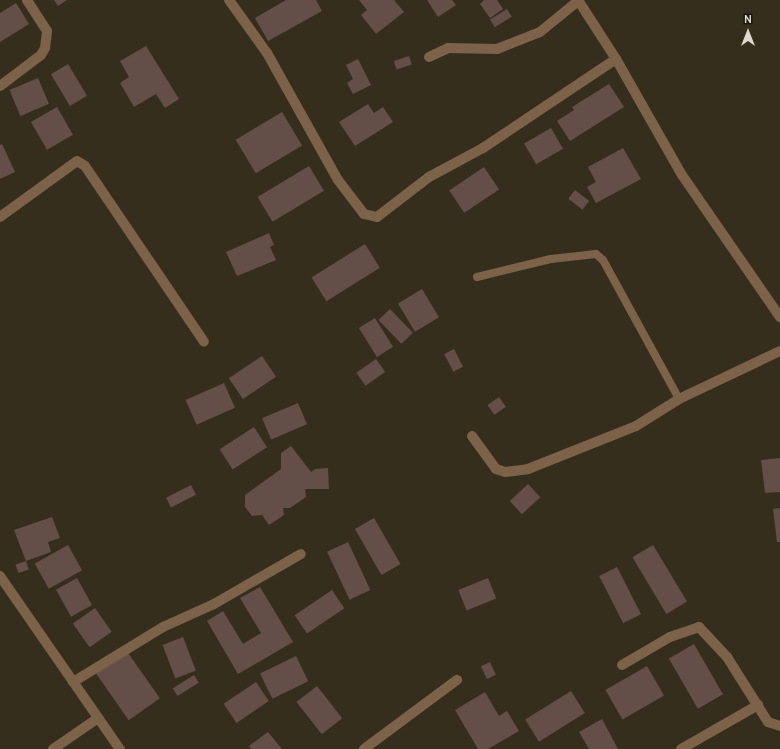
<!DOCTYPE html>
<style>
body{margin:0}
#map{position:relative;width:780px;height:749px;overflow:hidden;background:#362e1c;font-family:Overpass,sans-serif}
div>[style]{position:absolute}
.building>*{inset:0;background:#644e48;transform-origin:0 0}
.service>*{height:8px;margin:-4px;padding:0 4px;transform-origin:4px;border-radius:4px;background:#7b6248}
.minor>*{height:10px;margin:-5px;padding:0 5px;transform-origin:5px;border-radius:5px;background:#7b6248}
span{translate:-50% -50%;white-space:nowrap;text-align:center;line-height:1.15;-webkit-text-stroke:4px #1a170f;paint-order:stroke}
.north{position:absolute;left:728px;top:12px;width:40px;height:40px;-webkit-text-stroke:3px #1a170f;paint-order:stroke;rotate:0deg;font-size:11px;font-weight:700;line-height:16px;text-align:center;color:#dfdacf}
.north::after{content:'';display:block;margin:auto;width:14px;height:18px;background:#dfdacf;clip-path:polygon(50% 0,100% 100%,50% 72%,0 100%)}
</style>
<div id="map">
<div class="building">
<div style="clip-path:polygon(54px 0,67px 0,58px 6px)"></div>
<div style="clip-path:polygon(286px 0,316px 0,322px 11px,268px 41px,255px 18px)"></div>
<div style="clip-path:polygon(359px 0,394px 0,404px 12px,376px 34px,361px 15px,367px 10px)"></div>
<div style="clip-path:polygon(427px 0,452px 0,456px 5px,438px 17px)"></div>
<div style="clip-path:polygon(484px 0,497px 0,503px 9px,490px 18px,480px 4px)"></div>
<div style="clip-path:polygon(16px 3px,29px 24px,0 42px,0 13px)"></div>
<div style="left:507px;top:9px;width:9px;height:20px;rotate:58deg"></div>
<div style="clip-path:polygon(146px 46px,179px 99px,165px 108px,156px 94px,134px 107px,120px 83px,129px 77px,120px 61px)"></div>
<div style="left:409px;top:56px;width:9px;height:16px;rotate:72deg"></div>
<div style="clip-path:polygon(358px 59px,371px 85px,353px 94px,347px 83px,353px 79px,346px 65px)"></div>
<div style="left:68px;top:64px;width:37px;height:20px;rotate:59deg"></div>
<div style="left:38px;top:78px;width:28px;height:31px;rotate:67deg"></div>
<div style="clip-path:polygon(609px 84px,624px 107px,570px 141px,557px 121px,574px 110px,572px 107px)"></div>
<div style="clip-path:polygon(368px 104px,374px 113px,383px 107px,393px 122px,355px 146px,339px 122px)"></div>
<div style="left:57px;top:107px;width:32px;height:30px;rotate:60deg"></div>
<div style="left:282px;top:112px;width:39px;height:54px;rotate:59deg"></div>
<div style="left:551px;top:128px;width:24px;height:31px;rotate:60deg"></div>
<div style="clip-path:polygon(2px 144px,15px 172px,0 179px,0 145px)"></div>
<div style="clip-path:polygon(623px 148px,641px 179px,596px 203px,587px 187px,596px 182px,588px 167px)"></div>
<div style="left:309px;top:166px;width:29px;height:60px;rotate:59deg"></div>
<div style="left:484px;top:167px;width:27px;height:42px;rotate:56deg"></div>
<div style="left:575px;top:190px;width:18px;height:11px;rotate:38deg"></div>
<div style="clip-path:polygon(269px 233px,274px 245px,270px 247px,276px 260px,237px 276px,226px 252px)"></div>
<div style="left:365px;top:244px;width:28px;height:63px;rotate:58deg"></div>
<div style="left:422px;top:289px;width:33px;height:28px;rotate:59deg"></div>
<div style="left:390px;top:309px;width:33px;height:16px;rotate:46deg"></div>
<div style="left:375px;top:318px;width:34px;height:19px;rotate:58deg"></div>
<div style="left:454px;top:349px;width:20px;height:11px;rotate:63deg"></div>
<div style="left:262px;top:356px;width:25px;height:40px;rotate:56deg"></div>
<div style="left:376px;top:359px;width:16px;height:24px;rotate:55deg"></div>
<div style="left:224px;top:383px;width:27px;height:42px;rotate:66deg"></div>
<div style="left:499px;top:397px;width:12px;height:14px;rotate:55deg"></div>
<div style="left:298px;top:403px;width:23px;height:39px;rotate:67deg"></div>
<div style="left:254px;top:427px;width:24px;height:41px;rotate:57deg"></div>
<div style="clip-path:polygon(291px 446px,311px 472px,315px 469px,328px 468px,329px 489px,305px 489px,306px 497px,290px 508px,283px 508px,284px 515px,269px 525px,262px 515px,252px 516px,245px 507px,245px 495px,281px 469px,281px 453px)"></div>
<div style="clip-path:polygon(780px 458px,780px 492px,765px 493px,761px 460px)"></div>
<div style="left:528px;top:484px;width:18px;height:25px;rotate:47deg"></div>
<div style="left:191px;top:485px;width:11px;height:28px;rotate:63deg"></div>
<div style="clip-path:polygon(780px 508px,780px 542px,777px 542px,773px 509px)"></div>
<div style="clip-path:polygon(52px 517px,60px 538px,48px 542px,51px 552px,26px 561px,14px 530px)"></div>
<div style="left:374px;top:518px;width:53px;height:22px;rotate:60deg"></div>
<div style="left:348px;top:542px;width:53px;height:23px;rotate:65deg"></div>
<div style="left:68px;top:545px;width:29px;height:38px;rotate:61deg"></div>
<div style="left:653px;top:545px;width:66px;height:24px;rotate:59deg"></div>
<div style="left:26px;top:561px;width:9px;height:11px;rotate:72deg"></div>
<div style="left:617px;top:567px;width:53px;height:20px;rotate:63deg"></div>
<div style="left:77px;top:578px;width:31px;height:24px;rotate:61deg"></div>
<div style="left:488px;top:578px;width:22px;height:32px;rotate:68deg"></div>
<div style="clip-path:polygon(260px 587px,293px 642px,238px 674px,207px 621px,223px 611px,243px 644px,261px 633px,240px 598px)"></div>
<div style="left:332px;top:590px;width:22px;height:45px;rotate:56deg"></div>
<div style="left:95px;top:608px;width:29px;height:27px;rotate:55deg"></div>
<div style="left:183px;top:637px;width:36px;height:22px;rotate:69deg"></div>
<div style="left:694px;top:644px;width:58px;height:29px;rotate:60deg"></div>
<div style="left:126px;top:650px;width:59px;height:38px;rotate:55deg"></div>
<div style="left:296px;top:656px;width:28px;height:40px;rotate:64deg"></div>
<div style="left:490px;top:662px;width:14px;height:10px;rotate:65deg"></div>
<div style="left:647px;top:666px;width:34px;height:48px;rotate:60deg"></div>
<div style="left:194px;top:675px;width:9px;height:25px;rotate:58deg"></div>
<div style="left:256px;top:682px;width:23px;height:39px;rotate:56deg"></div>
<div style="left:317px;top:686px;width:41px;height:26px;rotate:52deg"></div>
<div style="left:571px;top:691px;width:26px;height:54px;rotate:58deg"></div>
<div style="clip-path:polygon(485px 692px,499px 716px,507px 711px,519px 731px,488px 749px,478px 749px,455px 710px)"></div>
<div style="clip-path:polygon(602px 719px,618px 749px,589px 749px,579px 732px)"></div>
<div style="clip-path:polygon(268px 732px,282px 749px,251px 749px,249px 746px)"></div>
</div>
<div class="service">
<div style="left:477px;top:277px;width:76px;rotate:-13.7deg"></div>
<div style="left:551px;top:259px;width:45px;rotate:-6.3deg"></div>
<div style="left:596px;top:254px;width:9px;rotate:41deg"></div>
<div style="left:603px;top:260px;width:158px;rotate:61.3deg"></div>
</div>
<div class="minor">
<div style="left:229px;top:0;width:65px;rotate:54.4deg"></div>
<div style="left:267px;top:53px;width:145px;rotate:60.8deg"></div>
<div style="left:338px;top:180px;width:43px;rotate:52.6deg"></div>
<div style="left:364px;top:214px;width:13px;rotate:13deg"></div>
<div style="left:377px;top:217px;width:66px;rotate:-37.6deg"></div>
<div style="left:429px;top:177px;width:61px;rotate:-28.2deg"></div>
<div style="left:483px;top:148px;width:160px;rotate:-33.8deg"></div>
<div style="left:578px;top:0;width:70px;rotate:57.2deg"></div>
<div style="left:616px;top:59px;width:133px;rotate:60.4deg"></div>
<div style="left:682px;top:175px;width:173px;rotate:55.4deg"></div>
<div style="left:429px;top:57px;width:21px;rotate:-25deg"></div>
<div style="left:448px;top:48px;width:49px;rotate:1.2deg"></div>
<div style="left:497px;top:49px;width:46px;rotate:-21.6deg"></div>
<div style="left:540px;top:32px;width:49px;rotate:-39.2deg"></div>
<div style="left:0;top:86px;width:51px;rotate:-37.1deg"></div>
<div style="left:41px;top:55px;width:8px;rotate:-60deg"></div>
<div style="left:45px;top:48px;width:17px;rotate:-83deg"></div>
<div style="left:47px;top:31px;width:37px;rotate:-123deg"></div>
<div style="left:0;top:217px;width:95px;rotate:-36deg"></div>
<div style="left:77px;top:161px;width:9px;rotate:32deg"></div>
<div style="left:85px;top:166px;width:212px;rotate:55.9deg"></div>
<div style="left:472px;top:436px;width:41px;rotate:54deg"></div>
<div style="left:496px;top:469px;width:9px;rotate:18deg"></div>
<div style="left:505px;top:472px;width:23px;rotate:-7deg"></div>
<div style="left:528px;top:469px;width:116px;rotate:-21.7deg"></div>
<div style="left:636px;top:426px;width:51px;rotate:-32.1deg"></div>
<div style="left:679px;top:399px;width:112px;rotate:-25.4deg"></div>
<div style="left:0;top:576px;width:211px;rotate:55.3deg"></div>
<div style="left:622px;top:665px;width:56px;rotate:-30.3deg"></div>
<div style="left:670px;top:637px;width:31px;rotate:-19deg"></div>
<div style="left:699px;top:627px;width:41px;rotate:47deg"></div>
<div style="left:727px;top:657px;width:77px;rotate:57.8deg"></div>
<div style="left:768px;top:722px;width:13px;rotate:18deg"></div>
<div style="left:73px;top:682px;width:105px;rotate:-31.4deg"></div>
<div style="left:163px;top:627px;width:56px;rotate:-24.3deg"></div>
<div style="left:214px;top:604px;width:100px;rotate:-29.9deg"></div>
<div style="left:53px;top:749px;width:55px;rotate:-34.6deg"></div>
<div style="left:364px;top:749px;width:116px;rotate:-36.6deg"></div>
<div style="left:681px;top:749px;width:89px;rotate:-29.7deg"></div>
</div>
<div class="north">N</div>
</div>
